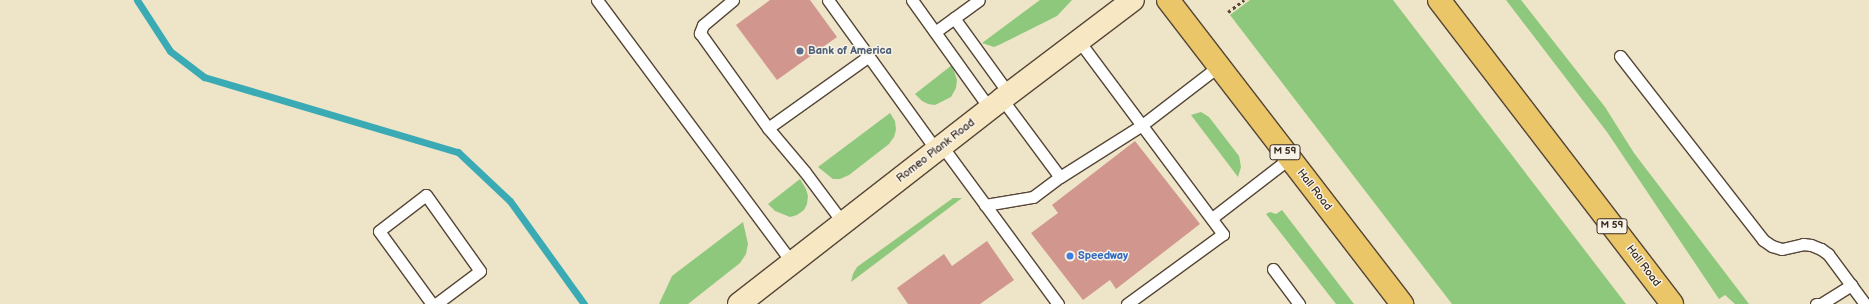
<!DOCTYPE html>
<style>
body{margin:0}
#map{position:relative;width:1869px;height:304px;overflow:hidden;background:#eee4c7;font-family:"Balsamiq Sans",sans-serif}
div>[style]{position:absolute}
.green>*{inset:0;background:#8ec87c}
.stream>*{height:7px;margin:-3.5px;padding:0 3.5px;transform-origin:3.5px;border-radius:3.5px;background:#3aabb5}
.building>*{inset:0;background:#d1978e}
.path>*{height:2.5px;margin-top:-1.25px;transform-origin:0;background:repeating-linear-gradient(90deg,#564637 0 3px,transparent 0 6px)}
.roads{filter:drop-shadow(1px 0 #564637) drop-shadow(-1px 0 #564637) drop-shadow(0 1px #564637) drop-shadow(0 -1px #564637)}
.lane>*{height:11px;margin:-5.5px;padding:0 5.5px;transform-origin:5.5px;border-radius:5.5px;background:#fff}
.secondary>*{height:22px;margin:-11px;padding:0 11px;transform-origin:11px;border-radius:11px;background:#f7e8c3}
.highway>*{height:22px;margin:-11px;padding:0 11px;transform-origin:11px;border-radius:11px;background:#eac669}
.dots>*{width:11px;height:11px;translate:-50% -50%;box-sizing:border-box;border:2px solid #f7f3e8;border-radius:50%}
span{translate:-50% -50%;white-space:nowrap;text-align:center;line-height:1.15;-webkit-text-stroke:3px #f7f3e8;paint-order:stroke}
.shield-label span{padding:1px 3px;background:#f7f3e8;border:1px solid;border-radius:3px;-webkit-text-stroke-width:0}
.shield-label{font-size:10px;color:#3b2a1e;font-weight:700}
.service-label{font-size:11px;color:#4e5e75;font-weight:700}
.left{translate:0 -50%;text-align:left}
.street-label{font-size:11px;color:#3b2a1e}
.shop-label{font-size:11px;color:#366cbe;font-weight:700}
</style>
<div id="map">
<div class="green">
<div style="clip-path:polygon(1040px 0,1072px 0,1057px 16px,1001px 44px,994px 47px,982px 43px)"></div>
<div style="clip-path:polygon(1250px 0,1393px 0,1626px 304px,1452px 304px,1230px 15px)"></div>
<div style="clip-path:polygon(1506px 0,1521px 0,1605px 107px,1634px 153px,1749px 304px,1735px 304px,1725px 295px,1719px 299px,1607px 132px)"></div>
<div style="clip-path:polygon(952px 65px,957px 80px,956px 88px,951px 97px,935px 105px,928px 104px,922px 101px,915px 94px)"></div>
<div style="clip-path:polygon(1201px 112px,1209px 117px,1239px 156px,1241px 167px,1238px 177px,1191px 115px)"></div>
<div style="clip-path:polygon(890px 113px,895px 121px,896px 130px,894px 137px,889px 144px,849px 175px,840px 179px,833px 179px,818px 167px)"></div>
<div style="clip-path:polygon(800px 179px,806px 189px,808px 196px,807px 204px,804px 210px,797px 215px,790px 217px,775px 211px,768px 204px)"></div>
<div style="clip-path:polygon(953px 198px,962px 198px,851px 282px,853px 274px,857px 267px)"></div>
<div style="clip-path:polygon(1282px 210px,1354px 304px,1336px 304px,1266px 214px,1270px 212px,1276px 214px)"></div>
<div style="clip-path:polygon(743px 222px,748px 244px,746px 254px,740px 263px,688px 304px,659px 304px,672px 276px)"></div>
</div>
<div class="stream">
<div style="left:137px;top:0;width:61px;rotate:57.1deg"></div>
<div style="left:170px;top:51px;width:43px;rotate:37.4deg"></div>
<div style="left:204px;top:77px;width:265px;rotate:16.5deg"></div>
<div style="left:458px;top:152px;width:71px;rotate:43.3deg"></div>
<div style="left:510px;top:201px;width:127px;rotate:54.3deg"></div>
</div>
<div class="building">
<div style="clip-path:polygon(770px 0,810px 0,837px 37px,777px 80px,736px 25px)"></div>
<div style="clip-path:polygon(1135px 141px,1200px 224px,1116px 289px,1110px 280px,1083px 300px,1031px 233px,1058px 213px,1052px 205px)"></div>
<div style="clip-path:polygon(987px 241px,1014px 280px,980px 304px,908px 304px,897px 288px,944px 254px,952px 266px)"></div>
</div>
<div class="path">
<div style="left:1228px;top:12px;width:20px;rotate:-37deg"></div>
</div>
<div class="roads">
<div class="lane">
<div style="left:597px;top:0;width:327px;rotate:53.4deg"></div>
<div style="left:733px;top:0;width:39px;rotate:140deg"></div>
<div style="left:703px;top:25px;width:9px;rotate:111deg"></div>
<div style="left:700px;top:33px;width:117px;rotate:54.4deg"></div>
<div style="left:768px;top:128px;width:57px;rotate:49.9deg"></div>
<div style="left:805px;top:172px;width:64px;rotate:53.3deg"></div>
<div style="left:828px;top:0;width:185px;rotate:54.2deg"></div>
<div style="left:912px;top:0;width:134px;rotate:54.4deg"></div>
<div style="left:954px;top:18px;width:94px;rotate:54.1deg"></div>
<div style="left:935px;top:32px;width:54px;rotate:-36deg"></div>
<div style="left:1079px;top:41px;width:241px;rotate:53.3deg"></div>
<div style="left:1223px;top:234px;width:119px;rotate:143.9deg"></div>
<div style="left:1620px;top:56px;width:233px;rotate:52.1deg"></div>
<div style="left:1763px;top:240px;width:11px;rotate:34deg"></div>
<div style="left:1772px;top:246px;width:10px;rotate:17deg"></div>
<div style="left:1782px;top:249px;width:22px;rotate:-13deg"></div>
<div style="left:1803px;top:244px;width:8px;rotate:7deg"></div>
<div style="left:1811px;top:245px;width:11px;rotate:22deg"></div>
<div style="left:1821px;top:249px;width:9px;rotate:36deg"></div>
<div style="left:1828px;top:254px;width:62px;rotate:53.5deg"></div>
<div style="left:1002px;top:99px;width:97px;rotate:53.4deg"></div>
<div style="left:768px;top:128px;width:124px;rotate:-35.5deg"></div>
<div style="left:942px;top:146px;width:196px;rotate:53.7deg"></div>
<div style="left:985px;top:205px;width:49px;rotate:-9.5deg"></div>
<div style="left:1033px;top:197px;width:34px;rotate:-37deg"></div>
<div style="left:1060px;top:177px;width:97px;rotate:-32.4deg"></div>
<div style="left:1142px;top:125px;width:97px;rotate:-37.5deg"></div>
<div style="left:1212px;top:218px;width:98px;rotate:-37.6deg"></div>
<div style="left:1273px;top:269px;width:44px;rotate:53.4deg"></div>
<div style="left:432px;top:304px;width:90px;rotate:-126deg"></div>
<div style="left:379px;top:231px;width:59px;rotate:-37.5deg"></div>
<div style="left:426px;top:195px;width:93px;rotate:54.6deg"></div>
<div style="left:480px;top:271px;width:55px;rotate:143.1deg"></div>
<div style="left:1816px;top:304px;width:5px"></div>
<div style="left:1821px;top:304px;width:36px;rotate:-32deg"></div>
</div>
<div class="secondary">
<div style="left:739px;top:304px;width:333px;rotate:-37.9deg"></div>
<div style="left:1002px;top:99px;width:164px;rotate:-37.1deg"></div>
</div>
<div class="highway">
<div style="left:1168px;top:0;width:384px;rotate:52.4deg"></div>
<div style="left:1439px;top:0;width:383px;rotate:52.5deg"></div>
</div>
</div>
<div class="dots">
<div style="left:800px;top:51px;background:#5c6f8a"></div>
<div style="left:1070px;top:256px;background:#3f7fe0"></div>
</div>
<div class="shield-label">
<span style="left:1285px;top:152px">M 59</span>
<span style="left:1612px;top:226px">M 59</span>
</div>
<div class="service-label">
<span class="left" style="left:808px;top:51px">Bank of America</span>
</div>
<div class="street-label">
<span style="left:936px;top:151px;rotate:-38deg">Romeo Plank Road</span>
<span style="left:1314px;top:190px;rotate:52deg">Hall Road</span>
<span style="left:1643px;top:266px;rotate:53deg">Hall Road</span>
</div>
<div class="shop-label">
<span class="left" style="left:1078px;top:256px">Speedway</span>
</div>
</div>
